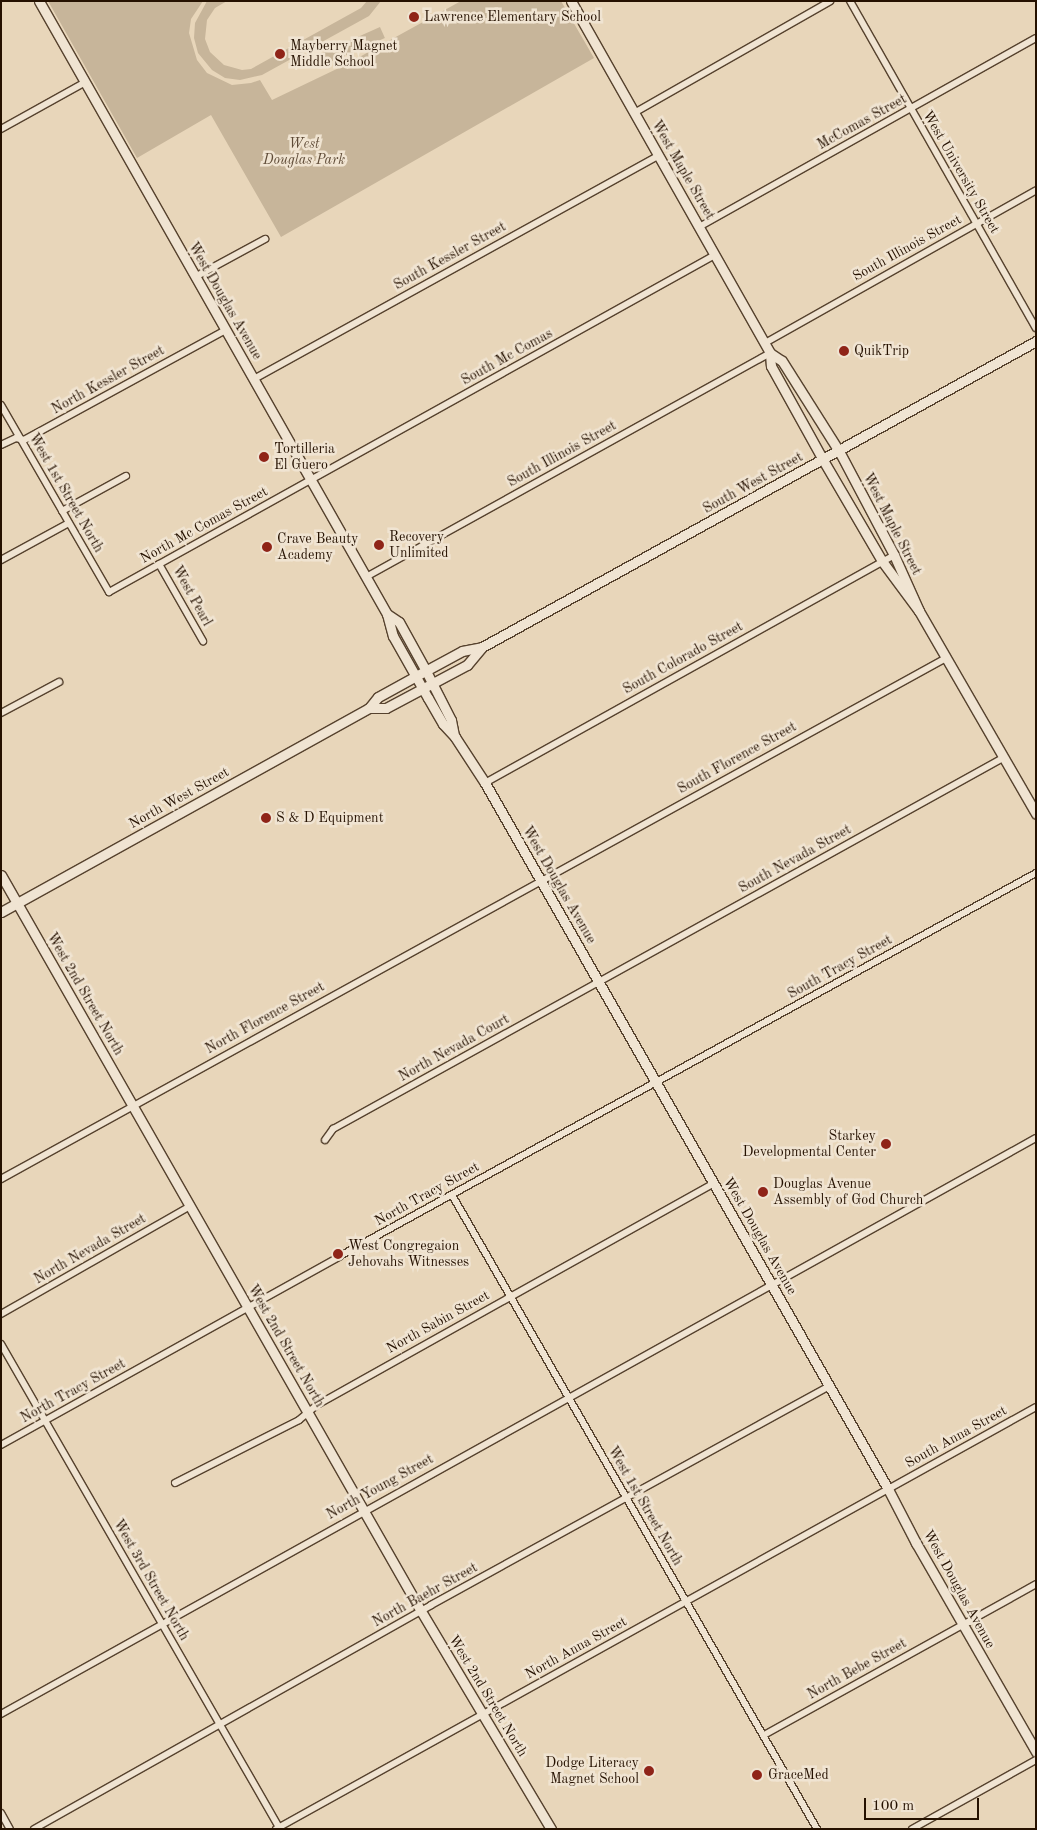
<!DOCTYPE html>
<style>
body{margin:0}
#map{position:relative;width:1037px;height:1830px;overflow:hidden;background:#e8d6ba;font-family:"Old Standard TT",serif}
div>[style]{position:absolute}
.green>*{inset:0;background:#c7b59a;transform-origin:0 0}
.roads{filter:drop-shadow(1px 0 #56422e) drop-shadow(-1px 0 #56422e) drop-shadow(0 1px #56422e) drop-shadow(0 -1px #56422e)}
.street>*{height:6px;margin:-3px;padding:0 3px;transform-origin:3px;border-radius:3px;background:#f0e4d2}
.secondary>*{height:9px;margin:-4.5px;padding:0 4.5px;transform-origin:4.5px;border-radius:4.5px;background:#f0e4d2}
.dots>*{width:14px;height:14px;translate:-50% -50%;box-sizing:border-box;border:2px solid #f0e4d2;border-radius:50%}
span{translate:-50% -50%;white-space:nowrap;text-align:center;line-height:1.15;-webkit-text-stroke:5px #f0e4d2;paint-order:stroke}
.poi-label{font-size:14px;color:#251100}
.left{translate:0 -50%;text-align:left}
.right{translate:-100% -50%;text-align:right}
.street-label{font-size:14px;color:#251100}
.park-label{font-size:14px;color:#5e4a36;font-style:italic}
.frame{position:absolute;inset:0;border:2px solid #251100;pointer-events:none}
.scale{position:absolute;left:864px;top:1798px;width:115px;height:22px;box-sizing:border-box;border:2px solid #251100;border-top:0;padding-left:6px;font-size:15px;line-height:18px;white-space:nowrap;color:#251100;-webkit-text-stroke:4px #f0e4d2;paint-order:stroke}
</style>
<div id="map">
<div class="green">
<div style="clip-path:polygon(48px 1px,203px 1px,191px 19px,189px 33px,197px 60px,207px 73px,232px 85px,251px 83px,260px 80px,272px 100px,345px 65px,461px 1px,561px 1px,594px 58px,281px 237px,211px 115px,137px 158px)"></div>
<div style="clip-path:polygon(207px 1px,227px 1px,215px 8px,207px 20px,205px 39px,210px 52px,224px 65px,242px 70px,251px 69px,361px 8px,367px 1px,381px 1px,369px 16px,262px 75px,240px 80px,225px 78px,212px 70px,198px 53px,194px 38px,195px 23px)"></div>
<div style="left:380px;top:27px;width:12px;height:71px;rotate:66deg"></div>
</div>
<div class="roads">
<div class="street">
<div style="left:850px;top:1px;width:376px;rotate:60.4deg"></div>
<div style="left:634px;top:113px;width:226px;rotate:-29.7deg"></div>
<div style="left:1px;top:129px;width:95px;rotate:-29deg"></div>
<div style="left:699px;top:227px;width:386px;rotate:-29.3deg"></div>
<div style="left:195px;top:277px;width:80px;rotate:-28.5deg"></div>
<div style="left:765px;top:343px;width:311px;rotate:-29.4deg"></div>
<div style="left:254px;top:379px;width:461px;rotate:-28.9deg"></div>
<div style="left:1px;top:405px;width:216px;rotate:60deg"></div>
<div style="left:109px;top:592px;width:693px;rotate:-29.08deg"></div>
<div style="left:1px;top:445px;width:17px;rotate:-25deg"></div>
<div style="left:16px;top:438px;width:8px;rotate:14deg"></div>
<div style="left:24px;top:440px;width:230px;rotate:-28.6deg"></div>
<div style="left:62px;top:511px;width:73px;rotate:-28.7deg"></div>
<div style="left:1px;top:560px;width:77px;rotate:-28.6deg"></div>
<div style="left:159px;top:564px;width:89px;rotate:60.3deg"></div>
<div style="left:366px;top:577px;width:462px;rotate:-29deg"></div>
<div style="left:1px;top:713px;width:66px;rotate:-28.1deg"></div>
<div style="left:485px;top:783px;width:468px;rotate:-29.1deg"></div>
<div style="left:325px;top:1140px;width:14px;rotate:-54deg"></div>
<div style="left:333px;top:1129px;width:766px;rotate:-28.97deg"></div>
<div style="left:1px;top:1179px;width:1079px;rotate:-28.87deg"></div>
<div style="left:452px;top:1195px;width:732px;rotate:60.07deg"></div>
<div style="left:1px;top:1314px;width:218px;rotate:-29.7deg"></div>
<div style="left:1px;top:1344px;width:560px;rotate:60.09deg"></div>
<div style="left:1px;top:1445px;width:388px;rotate:-29.1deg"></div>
<div style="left:340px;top:1256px;width:794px;rotate:-28.82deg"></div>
<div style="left:175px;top:1483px;width:139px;rotate:-26.9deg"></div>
<div style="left:299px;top:1420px;width:23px;rotate:-40deg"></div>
<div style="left:317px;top:1405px;width:455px;rotate:-29.2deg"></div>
<div style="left:1px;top:1714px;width:1184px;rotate:-29.1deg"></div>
<div style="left:764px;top:1735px;width:311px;rotate:-29deg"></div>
<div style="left:1px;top:1813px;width:18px;rotate:61deg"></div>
<div style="left:34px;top:1829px;width:456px;rotate:-29.4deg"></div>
<div style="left:431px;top:1605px;width:454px;rotate:-28.8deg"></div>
<div style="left:276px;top:1829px;width:869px;rotate:-29.04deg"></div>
<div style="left:912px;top:1829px;width:142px;rotate:-29.1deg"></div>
</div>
<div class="secondary">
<div style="left:39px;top:1px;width:705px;rotate:60.42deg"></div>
<div style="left:387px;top:614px;width:23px;rotate:75deg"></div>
<div style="left:393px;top:636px;width:71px;rotate:60.6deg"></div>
<div style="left:428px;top:698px;width:30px;rotate:60deg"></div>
<div style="left:443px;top:724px;width:18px;rotate:47deg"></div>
<div style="left:455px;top:737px;width:55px;rotate:56.9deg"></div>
<div style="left:485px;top:783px;width:813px;rotate:60.28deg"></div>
<div style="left:888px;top:1489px;width:61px;rotate:62.6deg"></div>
<div style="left:916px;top:1543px;width:241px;rotate:60.1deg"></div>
<div style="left:571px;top:1px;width:404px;rotate:60.5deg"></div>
<div style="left:770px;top:353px;width:13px;rotate:86deg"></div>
<div style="left:771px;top:366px;width:107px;rotate:61deg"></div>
<div style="left:823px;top:460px;width:117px;rotate:59.7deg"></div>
<div style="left:882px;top:561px;width:62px;rotate:53.5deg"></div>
<div style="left:770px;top:353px;width:14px;rotate:34deg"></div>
<div style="left:782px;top:361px;width:107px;rotate:57.7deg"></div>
<div style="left:839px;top:451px;width:118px;rotate:62.1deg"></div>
<div style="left:894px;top:555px;width:61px;rotate:65.9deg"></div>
<div style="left:919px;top:611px;width:234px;rotate:60deg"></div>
<div style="left:387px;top:614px;width:14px;rotate:34deg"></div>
<div style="left:399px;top:622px;width:56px;rotate:61.1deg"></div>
<div style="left:426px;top:671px;width:55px;rotate:63deg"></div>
<div style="left:451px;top:720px;width:15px;rotate:79deg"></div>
<div style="left:369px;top:708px;width:17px"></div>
<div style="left:386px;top:708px;width:92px;rotate:-28deg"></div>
<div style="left:467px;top:665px;width:23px;rotate:-50deg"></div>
<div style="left:1px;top:875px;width:847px;rotate:60.29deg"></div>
<div style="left:421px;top:1611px;width:254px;rotate:59.2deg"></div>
<div style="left:1px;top:912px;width:421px;rotate:-29deg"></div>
<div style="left:369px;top:708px;width:14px;rotate:-51deg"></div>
<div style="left:378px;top:697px;width:43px;rotate:-28.9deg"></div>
<div style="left:416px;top:676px;width:52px;rotate:-28.5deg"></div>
<div style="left:462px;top:651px;width:20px;rotate:-11deg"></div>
<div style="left:482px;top:647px;width:633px;rotate:-28.91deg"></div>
</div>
</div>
<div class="dots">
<div style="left:414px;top:17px;background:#8f2418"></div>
<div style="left:280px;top:54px;background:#8f2418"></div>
<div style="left:844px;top:351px;background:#8f2418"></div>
<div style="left:264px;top:457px;background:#8f2418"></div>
<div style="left:379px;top:545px;background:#8f2418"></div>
<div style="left:267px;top:547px;background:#8f2418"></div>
<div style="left:266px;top:818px;background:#8f2418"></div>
<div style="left:886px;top:1144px;background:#8f2418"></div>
<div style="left:763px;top:1192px;background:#8f2418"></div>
<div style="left:338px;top:1254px;background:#8f2418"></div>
<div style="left:649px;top:1771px;background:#8f2418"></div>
<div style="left:757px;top:1775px;background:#8f2418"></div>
</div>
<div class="poi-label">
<span class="left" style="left:424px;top:17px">Lawrence Elementary School</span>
<span class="left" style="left:290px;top:54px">Mayberry Magnet<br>Middle School</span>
<span class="left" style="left:854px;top:351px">QuikTrip</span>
<span class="left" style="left:274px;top:457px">Tortilleria<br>El Guero</span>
<span class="left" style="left:389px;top:545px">Recovery<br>Unlimited</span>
<span class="left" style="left:277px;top:547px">Crave Beauty<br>Academy</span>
<span class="left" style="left:276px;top:818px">S &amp; D Equipment</span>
<span class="right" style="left:876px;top:1144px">Starkey<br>Developmental Center</span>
<span class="left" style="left:773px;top:1192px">Douglas Avenue<br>Assembly of God Church</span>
<span class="left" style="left:348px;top:1254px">West Congregaion<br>Jehovahs Witnesses</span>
<span class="right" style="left:639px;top:1771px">Dodge Literacy<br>Magnet School</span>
<span class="left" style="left:768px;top:1775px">GraceMed</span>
</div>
<div class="street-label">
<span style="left:862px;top:122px;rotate:-29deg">McComas Street</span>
<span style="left:683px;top:170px;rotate:60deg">West Maple Street</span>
<span style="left:961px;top:172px;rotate:60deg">West University Street</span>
<span style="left:907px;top:248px;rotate:-29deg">South Illinois Street</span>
<span style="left:450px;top:256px;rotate:-29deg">South Kessler Street</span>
<span style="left:225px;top:301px;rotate:60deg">West Douglas Avenue</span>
<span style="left:507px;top:357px;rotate:-29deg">South Mc Comas</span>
<span style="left:108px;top:380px;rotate:-29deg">North Kessler Street</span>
<span style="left:562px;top:454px;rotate:-29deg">South Illinois Street</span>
<span style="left:753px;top:483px;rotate:-29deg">South West Street</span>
<span style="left:66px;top:493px;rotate:60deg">West 1st Street North</span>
<span style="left:892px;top:524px;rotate:63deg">West Maple Street</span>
<span style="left:204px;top:525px;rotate:-29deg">North Mc Comas Street</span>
<span style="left:192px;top:596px;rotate:61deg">West Pearl</span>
<span style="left:683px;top:658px;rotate:-29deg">South Colorado Street</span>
<span style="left:737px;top:758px;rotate:-29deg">South Florence Street</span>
<span style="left:179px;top:798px;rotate:-29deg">North West Street</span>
<span style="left:795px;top:859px;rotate:-29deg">South Nevada Street</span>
<span style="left:559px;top:885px;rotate:60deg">West Douglas Avenue</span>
<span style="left:840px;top:967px;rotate:-29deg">South Tracy Street</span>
<span style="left:85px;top:994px;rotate:60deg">West 2nd Street North</span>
<span style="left:265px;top:1018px;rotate:-29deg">North Florence Street</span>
<span style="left:454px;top:1048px;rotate:-29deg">North Nevada Court</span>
<span style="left:427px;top:1194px;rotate:-29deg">North Tracy Street</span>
<span style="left:760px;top:1236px;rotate:60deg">West Douglas Avenue</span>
<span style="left:90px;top:1249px;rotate:-30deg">North Nevada Street</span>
<span style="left:438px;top:1322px;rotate:-29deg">North Sabin Street</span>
<span style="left:286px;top:1346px;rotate:60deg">West 2nd Street North</span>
<span style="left:73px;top:1391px;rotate:-29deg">North Tracy Street</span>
<span style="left:956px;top:1437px;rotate:-29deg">South Anna Street</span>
<span style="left:380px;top:1487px;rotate:-29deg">North Young Street</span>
<span style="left:645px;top:1506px;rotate:60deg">West 1st Street North</span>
<span style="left:151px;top:1580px;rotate:60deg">West 3rd Street North</span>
<span style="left:959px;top:1589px;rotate:61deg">West Douglas Avenue</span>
<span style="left:425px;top:1595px;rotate:-29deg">North Baehr Street</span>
<span style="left:576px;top:1648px;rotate:-29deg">North Anna Street</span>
<span style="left:857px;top:1669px;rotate:-29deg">North Bebe Street</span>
<span style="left:488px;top:1696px;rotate:59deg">West 2nd Street North</span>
</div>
<div class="park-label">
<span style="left:304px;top:152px">West<br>Douglas Park</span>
</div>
<div class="frame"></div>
<div class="scale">100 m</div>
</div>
